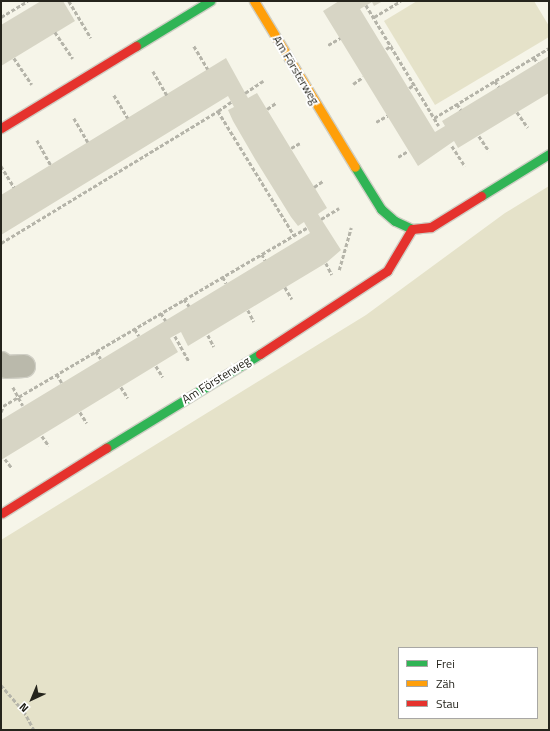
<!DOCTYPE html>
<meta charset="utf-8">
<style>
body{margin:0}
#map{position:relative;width:550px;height:731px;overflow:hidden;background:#f6f5e9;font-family:"Titillium Web",sans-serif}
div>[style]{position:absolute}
.green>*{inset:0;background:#e5e2c9}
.building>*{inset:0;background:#d7d5c5}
.path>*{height:2.5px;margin-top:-1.25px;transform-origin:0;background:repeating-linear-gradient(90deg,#b5b4a9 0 4px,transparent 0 6px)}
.roads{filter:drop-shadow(1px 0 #d0cfc5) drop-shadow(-1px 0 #d0cfc5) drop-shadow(0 1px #d0cfc5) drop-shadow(0 -1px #d0cfc5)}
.street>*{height:22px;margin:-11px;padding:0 11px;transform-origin:11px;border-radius:11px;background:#bab9ab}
.fast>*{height:9px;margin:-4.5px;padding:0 4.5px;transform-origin:4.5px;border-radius:4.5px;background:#30b455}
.slow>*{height:9px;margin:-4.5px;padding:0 4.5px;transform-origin:4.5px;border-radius:4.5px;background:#ff9f0a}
.jam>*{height:9px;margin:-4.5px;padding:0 4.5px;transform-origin:4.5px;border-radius:4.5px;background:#e5322d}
span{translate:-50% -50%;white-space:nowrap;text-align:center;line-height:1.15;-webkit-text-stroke:4px #fff;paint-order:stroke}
.street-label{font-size:12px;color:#25241c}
.frame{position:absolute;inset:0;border:2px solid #25241c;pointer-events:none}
.legend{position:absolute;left:398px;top:647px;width:140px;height:72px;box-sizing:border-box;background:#fff;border:1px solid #a8a7a4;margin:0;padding:5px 7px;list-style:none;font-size:12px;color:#25241c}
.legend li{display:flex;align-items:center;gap:8px;height:20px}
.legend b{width:20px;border:1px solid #a8a7a4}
.north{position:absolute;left:12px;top:679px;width:40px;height:40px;-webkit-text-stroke:3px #fff;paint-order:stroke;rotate:224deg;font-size:11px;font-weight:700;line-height:16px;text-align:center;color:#25241c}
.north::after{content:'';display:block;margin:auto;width:14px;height:18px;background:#25241c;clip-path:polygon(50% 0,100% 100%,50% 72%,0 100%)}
</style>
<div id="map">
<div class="green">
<div style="clip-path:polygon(417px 1px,534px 1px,549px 26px,549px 37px,435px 105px,384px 21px)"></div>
<div style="clip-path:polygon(evenodd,549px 186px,549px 730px,1px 730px,1px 540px,366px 315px,505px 213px,549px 186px,399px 648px,537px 648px,537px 718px,399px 718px,399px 648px)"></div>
</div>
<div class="building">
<div style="clip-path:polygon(41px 1px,63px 1px,75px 21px,1px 66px,1px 25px)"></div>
<div style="clip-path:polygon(339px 1px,383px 1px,374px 6px,372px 2px,360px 9px,435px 132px,445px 126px,442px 121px,549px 56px,549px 93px,458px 148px,454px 141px,418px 166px,323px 11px)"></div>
<div style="clip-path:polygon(226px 58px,248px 98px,257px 93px,327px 208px,318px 214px,341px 250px,326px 263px,188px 346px,181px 332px,170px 338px,178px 352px,1px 460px,1px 420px,310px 233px,304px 222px,298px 226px,291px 217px,255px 159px,233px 121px,228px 110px,234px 107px,228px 96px,1px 235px,1px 195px)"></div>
</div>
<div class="path">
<div style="left:69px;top:1px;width:43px;rotate:59.3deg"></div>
<div style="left:366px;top:5px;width:141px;rotate:58.9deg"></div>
<div style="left:1px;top:17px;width:31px;rotate:-31deg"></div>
<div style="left:374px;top:17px;width:31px;rotate:-31deg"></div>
<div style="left:55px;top:32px;width:32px;rotate:56deg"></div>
<div style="left:328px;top:45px;width:14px;rotate:-30deg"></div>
<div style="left:194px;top:46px;width:27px;rotate:59deg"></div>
<div style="left:386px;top:49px;width:7px;rotate:-34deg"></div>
<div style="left:14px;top:58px;width:32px;rotate:56deg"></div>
<div style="left:534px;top:58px;width:6px;rotate:51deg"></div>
<div style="left:153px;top:71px;width:28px;rotate:60deg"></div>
<div style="left:495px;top:81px;width:7px;rotate:56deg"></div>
<div style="left:353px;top:84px;width:12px;rotate:-35deg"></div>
<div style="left:409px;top:88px;width:7px;rotate:-34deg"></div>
<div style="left:245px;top:93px;width:22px;rotate:-34deg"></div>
<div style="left:114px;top:95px;width:27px;rotate:59deg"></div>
<div style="left:457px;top:104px;width:7px;rotate:56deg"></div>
<div style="left:267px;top:109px;width:11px;rotate:-34deg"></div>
<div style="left:218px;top:111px;width:16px;rotate:-35deg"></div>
<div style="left:517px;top:112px;width:19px;rotate:55deg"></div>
<div style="left:74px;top:118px;width:28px;rotate:60deg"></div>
<div style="left:434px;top:118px;width:135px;rotate:-31.3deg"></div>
<div style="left:376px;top:122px;width:13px;rotate:-29deg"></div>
<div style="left:479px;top:136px;width:18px;rotate:56deg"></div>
<div style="left:37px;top:140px;width:29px;rotate:61deg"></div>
<div style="left:452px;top:146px;width:24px;rotate:57deg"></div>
<div style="left:291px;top:148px;width:10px;rotate:-29deg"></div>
<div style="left:398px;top:157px;width:12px;rotate:-31deg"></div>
<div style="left:1px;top:166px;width:25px;rotate:58deg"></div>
<div style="left:314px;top:187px;width:11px;rotate:-34deg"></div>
<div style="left:321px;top:219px;width:21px;rotate:-31deg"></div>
<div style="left:1px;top:243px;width:254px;rotate:-31.3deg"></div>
<div style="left:218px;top:111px;width:145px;rotate:58.5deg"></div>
<div style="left:262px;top:254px;width:7px;rotate:63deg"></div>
<div style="left:326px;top:263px;width:13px;rotate:63deg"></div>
<div style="left:339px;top:270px;width:44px;rotate:-74.1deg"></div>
<div style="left:223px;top:277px;width:7px;rotate:63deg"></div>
<div style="left:285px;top:287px;width:14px;rotate:60deg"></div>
<div style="left:184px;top:299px;width:9px;rotate:54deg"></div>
<div style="left:248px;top:310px;width:13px;rotate:63deg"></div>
<div style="left:161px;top:313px;width:9px;rotate:58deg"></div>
<div style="left:135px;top:329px;width:8px;rotate:60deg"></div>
<div style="left:208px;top:335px;width:13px;rotate:63deg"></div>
<div style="left:175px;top:336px;width:29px;rotate:61deg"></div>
<div style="left:96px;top:351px;width:9px;rotate:58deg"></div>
<div style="left:156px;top:366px;width:13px;rotate:58deg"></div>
<div style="left:57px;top:374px;width:10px;rotate:61deg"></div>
<div style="left:13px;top:387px;width:21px;rotate:62deg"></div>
<div style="left:121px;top:387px;width:13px;rotate:58deg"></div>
<div style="left:1px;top:412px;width:6px;rotate:-72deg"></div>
<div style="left:3px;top:406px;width:352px;rotate:-30.4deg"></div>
<div style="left:80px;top:412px;width:13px;rotate:58deg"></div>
<div style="left:42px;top:436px;width:12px;rotate:55deg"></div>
<div style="left:5px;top:459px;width:11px;rotate:52deg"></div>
<div style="left:1px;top:685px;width:35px;rotate:49deg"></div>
<div style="left:24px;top:711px;width:21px;rotate:62deg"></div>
</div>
<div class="roads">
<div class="street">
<div style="left:1px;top:363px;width:6px;rotate:39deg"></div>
<div style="left:6px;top:367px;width:18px;rotate:-3deg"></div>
</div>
<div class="fast">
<div style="left:136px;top:46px;width:87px;rotate:-31.3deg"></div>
<div style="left:355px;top:167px;width:49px;rotate:58.2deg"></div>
<div style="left:381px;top:209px;width:18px;rotate:41deg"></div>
<div style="left:395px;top:221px;width:19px;rotate:25deg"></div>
<div style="left:481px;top:196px;width:80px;rotate:-31.7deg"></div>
<div style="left:106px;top:448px;width:180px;rotate:-31.4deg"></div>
</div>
<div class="slow">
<div style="left:254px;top:1px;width:194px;rotate:58.7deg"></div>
</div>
<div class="jam">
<div style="left:1px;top:128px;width:158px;rotate:-31.3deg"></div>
<div style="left:260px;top:354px;width:152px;rotate:-33.2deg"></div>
<div style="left:387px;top:271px;width:49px;rotate:-59.2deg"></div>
<div style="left:412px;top:229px;width:19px;rotate:-6deg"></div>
<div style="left:431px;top:227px;width:59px;rotate:-31.8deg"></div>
<div style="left:2px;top:513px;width:123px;rotate:-32deg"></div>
</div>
</div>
<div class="street-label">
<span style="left:296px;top:70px;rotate:59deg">Am Försterweg</span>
<span style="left:216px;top:380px;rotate:-32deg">Am Försterweg</span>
</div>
<div class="frame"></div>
<ul class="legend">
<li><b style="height:5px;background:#30b455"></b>Frei</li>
<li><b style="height:5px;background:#ff9f0a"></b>Zäh</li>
<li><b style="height:5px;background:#e5322d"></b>Stau</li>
</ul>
<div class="north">N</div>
</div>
